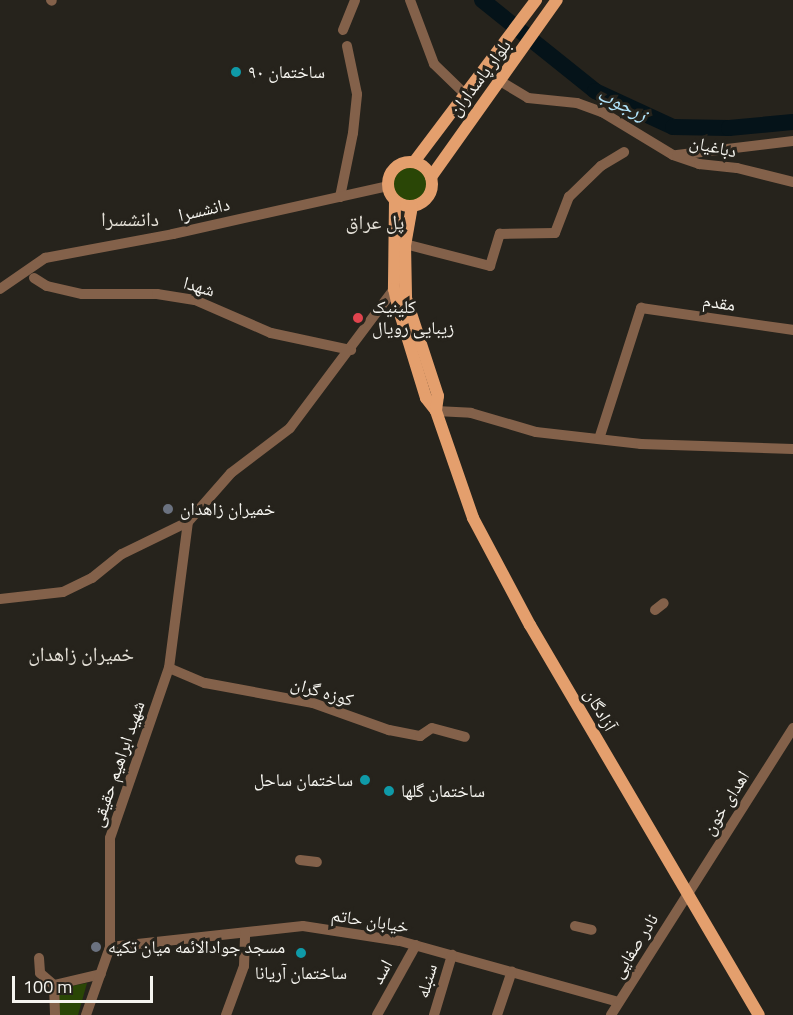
<!DOCTYPE html>
<meta charset="utf-8">
<style>
body{margin:0}
#map{position:relative;width:793px;height:1015px;overflow:hidden;background:#26231c;font-family:"Titillium Web","Noto Naskh Arabic",sans-serif}
div>[style]{position:absolute}
.green>*{inset:0;background:#2a4606}
.round{border-radius:50%}
.river>*{height:16px;margin:-8px;padding:0 8px;transform-origin:8px;border-radius:8px;background:#051319}
.minor>*{height:10px;margin:-5px;padding:0 5px;transform-origin:5px;border-radius:5px;background:#83614a}
.major>*{height:12px;margin:-6px;padding:0 6px;transform-origin:6px;border-radius:6px;background:#e49f6d}
.major>.ring{margin:-6px;padding:0;box-sizing:content-box;background:none;border:12px solid #e49f6d;border-radius:50%}
.dots>*{width:16px;height:16px;translate:-50% -50%;box-sizing:border-box;border:3px solid #26231c;border-radius:50%}
span{translate:-50% -50%;white-space:nowrap;text-align:center;line-height:1.15;-webkit-text-stroke:6px #26231c;paint-order:stroke}
.poi-label{font-size:18px;color:#f6f5f0}
.left{translate:0 -50%;text-align:left}
.right{translate:-100% -50%;text-align:right}
.street-label{font-size:18px;color:#f6f5f0}
.water-label{font-size:20px;color:#b1e4fc;font-style:italic}
.neighbourhood-label{font-size:20px;color:#e4e0d7}
.scale{position:absolute;left:12px;top:976px;width:141px;height:27px;box-sizing:border-box;border:3px solid #f6f5f0;border-top:0;padding-left:8px;font-size:18px;line-height:21px;white-space:nowrap;color:#f6f5f0;-webkit-text-stroke:4px #26231c;paint-order:stroke}
</style>
<div id="map">
<div class="green">
<div class="round" style="left:393px;top:167px;width:34px;height:34px"></div>
<div style="clip-path:polygon(87px 983px,78px 1015px,60px 1015px,57px 989px)"></div>
</div>
<div class="river">
<div style="left:482px;top:0;width:145px;rotate:38.8deg"></div>
<div style="left:595px;top:91px;width:86px;rotate:24.8deg"></div>
<div style="left:673px;top:127px;width:56px;rotate:1deg"></div>
<div style="left:729px;top:128px;width:64px;rotate:-5.4deg"></div>
</div>
<div class="minor">
<div style="left:51px;top:0;width:1px;rotate:45deg"></div>
<div style="left:410px;top:0;width:68px;rotate:69.4deg"></div>
<div style="left:434px;top:64px;width:46px;rotate:44.1deg"></div>
<div style="left:343px;top:30px;width:32px;rotate:-68deg"></div>
<div style="left:500px;top:81px;width:33px;rotate:31deg"></div>
<div style="left:528px;top:98px;width:49px;rotate:5.8deg"></div>
<div style="left:577px;top:103px;width:27px;rotate:20deg"></div>
<div style="left:602px;top:112px;width:83px;rotate:31.2deg"></div>
<div style="left:673px;top:155px;width:28px;rotate:19deg"></div>
<div style="left:699px;top:164px;width:38px;rotate:6deg"></div>
<div style="left:737px;top:168px;width:58px;rotate:14deg"></div>
<div style="left:677px;top:155px;width:117px;rotate:-6.9deg"></div>
<div style="left:340px;top:197px;width:65px;rotate:-78.5deg"></div>
<div style="left:353px;top:133px;width:39px;rotate:-84deg"></div>
<div style="left:357px;top:94px;width:49px;rotate:-101.8deg"></div>
<div style="left:405px;top:244px;width:88px;rotate:14.5deg"></div>
<div style="left:490px;top:266px;width:34px;rotate:-73deg"></div>
<div style="left:500px;top:234px;width:55px;rotate:-1deg"></div>
<div style="left:555px;top:233px;width:39px;rotate:-69deg"></div>
<div style="left:569px;top:197px;width:45px;rotate:-44.1deg"></div>
<div style="left:601px;top:166px;width:27px;rotate:-31deg"></div>
<div style="left:34px;top:278px;width:15px;rotate:32deg"></div>
<div style="left:47px;top:286px;width:36px;rotate:13deg"></div>
<div style="left:82px;top:294px;width:75px"></div>
<div style="left:157px;top:294px;width:38px;rotate:9deg"></div>
<div style="left:195px;top:300px;width:83px;rotate:23.5deg"></div>
<div style="left:271px;top:333px;width:82px;rotate:12deg"></div>
<div style="left:0;top:289px;width:55px;rotate:-34.6deg"></div>
<div style="left:45px;top:258px;width:130px;rotate:-10.6deg"></div>
<div style="left:173px;top:234px;width:220px;rotate:-12.6deg"></div>
<div style="left:436px;top:411px;width:35px;rotate:3deg"></div>
<div style="left:471px;top:413px;width:68px;rotate:16.3deg"></div>
<div style="left:536px;top:432px;width:106px;rotate:6.5deg"></div>
<div style="left:641px;top:444px;width:152px;rotate:1.9deg"></div>
<div style="left:599px;top:439px;width:138px;rotate:-72.2deg"></div>
<div style="left:641px;top:308px;width:154px;rotate:8.2deg"></div>
<div style="left:0;top:599px;width:63px;rotate:-6.3deg"></div>
<div style="left:63px;top:592px;width:32px;rotate:-26deg"></div>
<div style="left:92px;top:578px;width:38px;rotate:-39deg"></div>
<div style="left:122px;top:554px;width:73px;rotate:-25.9deg"></div>
<div style="left:188px;top:522px;width:65px;rotate:-48.7deg"></div>
<div style="left:231px;top:473px;width:74px;rotate:-37.3deg"></div>
<div style="left:290px;top:428px;width:174px;rotate:-53.2deg"></div>
<div style="left:655px;top:610px;width:11px;rotate:-38deg"></div>
<div style="left:169px;top:668px;width:39px;rotate:23deg"></div>
<div style="left:205px;top:683px;width:110px;rotate:10.5deg"></div>
<div style="left:313px;top:703px;width:81px;rotate:19.6deg"></div>
<div style="left:389px;top:730px;width:32px;rotate:11deg"></div>
<div style="left:420px;top:736px;width:14px;rotate:-34deg"></div>
<div style="left:432px;top:728px;width:34px;rotate:15deg"></div>
<div style="left:300px;top:860px;width:17px;rotate:7deg"></div>
<div style="left:575px;top:926px;width:17px;rotate:13deg"></div>
<div style="left:110px;top:947px;width:194px;rotate:-6.2deg"></div>
<div style="left:303px;top:926px;width:98px;rotate:8.8deg"></div>
<div style="left:400px;top:941px;width:227px;rotate:15.6deg"></div>
<div style="left:39px;top:958px;width:15px;rotate:86deg"></div>
<div style="left:40px;top:973px;width:18px;rotate:41deg"></div>
<div style="left:54px;top:985px;width:48px;rotate:-13.2deg"></div>
<div style="left:54px;top:985px;width:30px;rotate:88deg"></div>
<div style="left:86px;top:1015px;width:72px;rotate:-70.6deg"></div>
<div style="left:110px;top:947px;width:109px;rotate:-90deg"></div>
<div style="left:110px;top:838px;width:180px;rotate:-70.9deg"></div>
<div style="left:169px;top:668px;width:147px;rotate:-82.6deg"></div>
<div style="left:226px;top:1015px;width:52px;rotate:-69.8deg"></div>
<div style="left:244px;top:966px;width:33px;rotate:-88deg"></div>
<div style="left:377px;top:1015px;width:80px;rotate:-60.9deg"></div>
<div style="left:434px;top:1015px;width:63px;rotate:-73.3deg"></div>
<div style="left:497px;top:1015px;width:46px;rotate:-71.2deg"></div>
<div style="left:611px;top:1015px;width:340px;rotate:-57.6deg"></div>
</div>
<div class="major">
<div style="left:414px;top:162px;width:203px;rotate:-53deg"></div>
<div class="ring" style="left:388px;top:162px;width:32px;height:32px"></div>
<div style="left:431px;top:177px;width:217px;rotate:-54.6deg"></div>
<div style="left:395px;top:201px;width:88px;rotate:90.7deg"></div>
<div style="left:394px;top:289px;width:18px;rotate:77deg"></div>
<div style="left:398px;top:307px;width:95px;rotate:72.9deg"></div>
<div style="left:426px;top:398px;width:16px;rotate:52deg"></div>
<div style="left:436px;top:411px;width:113px;rotate:70.9deg"></div>
<div style="left:473px;top:518px;width:121px;rotate:62deg"></div>
<div style="left:530px;top:625px;width:452px;rotate:59.6deg"></div>
<div style="left:412px;top:206px;width:39px;rotate:100deg"></div>
<div style="left:405px;top:244px;width:54px;rotate:88.9deg"></div>
<div style="left:406px;top:298px;width:103px;rotate:71.9deg"></div>
<div style="left:438px;top:396px;width:15px;rotate:98deg"></div>
</div>
<div class="dots">
<div style="left:236px;top:72px;background:#0f9aa8"></div>
<div style="left:358px;top:318px;background:#e0444e"></div>
<div style="left:168px;top:509px;background:#6b7280"></div>
<div style="left:365px;top:780px;background:#0f9aa8"></div>
<div style="left:389px;top:791px;background:#0f9aa8"></div>
<div style="left:96px;top:947px;background:#6b7280"></div>
<div style="left:301px;top:953px;background:#0f9aa8"></div>
</div>
<div class="poi-label">
<span class="left" style="left:248px;top:72px">ساختمان ۹۰</span>
<span class="left" style="left:372px;top:318px">کلینیک<br>زیبایی رویال</span>
<span class="left" style="left:180px;top:509px">خمیران زاهدان</span>
<span class="right" style="left:353px;top:780px">ساختمان ساحل</span>
<span class="left" style="left:401px;top:791px">ساختمان گلها</span>
<span class="left" style="left:108px;top:947px">مسجد جوادالائمه میان تکیه</span>
<span style="left:301px;top:973px">ساختمان آریانا</span>
</div>
<div class="street-label">
<span style="left:480px;top:78px;rotate:-53deg">بلوار پاسداران</span>
<span style="left:713px;top:147px;rotate:12deg">دباغیان</span>
<span style="left:204px;top:210px;rotate:-13deg">دانشسرا</span>
<span style="left:199px;top:287px;rotate:16deg">شهدا</span>
<span style="left:719px;top:303px;rotate:8deg">مقدم</span>
<span style="left:322px;top:692px;rotate:16deg">کوزه گران</span>
<span style="left:600px;top:710px;rotate:60deg">آزادگان</span>
<span style="left:118px;top:764px;rotate:-71deg">شهید ابراهیم حقیقی</span>
<span style="left:726px;top:803px;rotate:-58deg">اهدای خون</span>
<span style="left:370px;top:921px;rotate:9deg">خیابان حاتم</span>
<span style="left:635px;top:946px;rotate:-58deg">نادر صفایی</span>
<span style="left:382px;top:972px;rotate:-61deg">اسد</span>
<span style="left:427px;top:981px;rotate:-74deg">سنبله</span>
</div>
<div class="water-label">
<span style="left:623px;top:103px;rotate:26deg">زرجوب</span>
</div>
<div class="neighbourhood-label">
<span style="left:130px;top:218px">دانشسرا</span>
<span style="left:375px;top:221px">پل عراق</span>
<span style="left:81px;top:653px">خمیران زاهدان</span>
</div>
<div class="scale">100 m</div>
</div>
